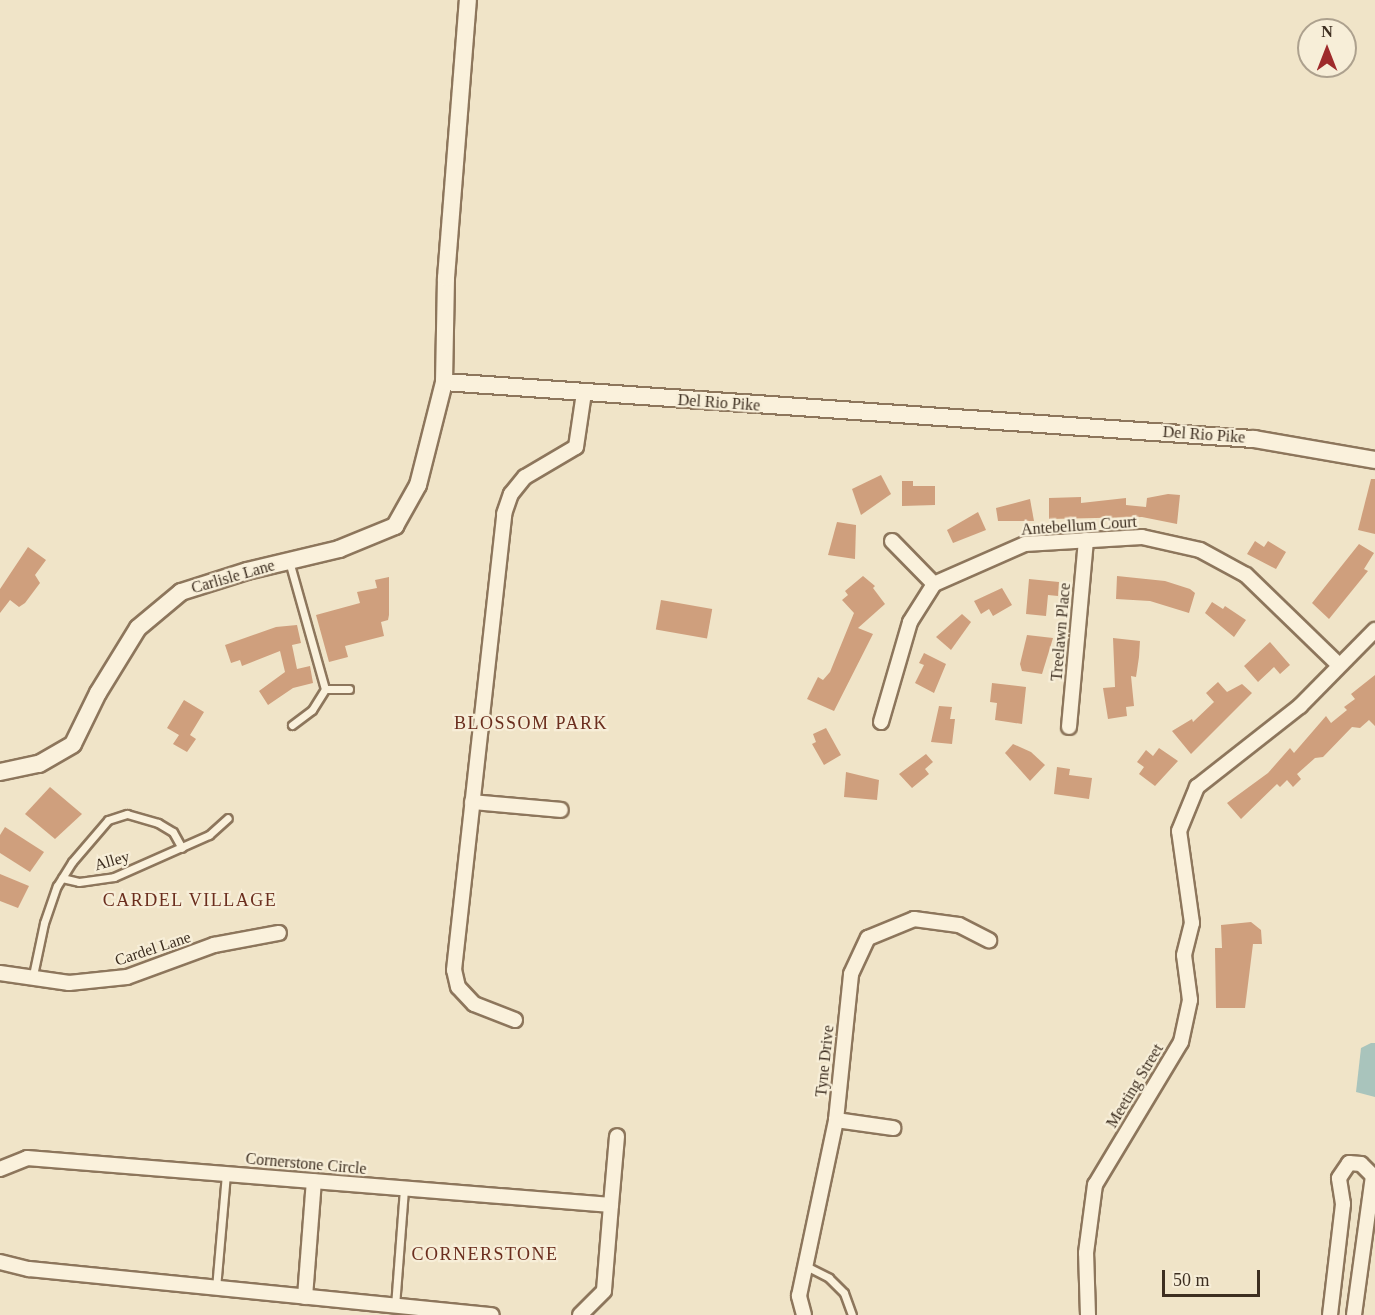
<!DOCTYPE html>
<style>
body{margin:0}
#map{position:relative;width:1375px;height:1315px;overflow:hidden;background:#f0e4c8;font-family:"Times New Roman",serif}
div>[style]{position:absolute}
.water>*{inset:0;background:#a9c4bc}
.building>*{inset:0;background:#cf9f7d;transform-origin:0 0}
.roads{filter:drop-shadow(2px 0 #8d765c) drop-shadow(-2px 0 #8d765c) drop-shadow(0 2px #8d765c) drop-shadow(0 -2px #8d765c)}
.service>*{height:7px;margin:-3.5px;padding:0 3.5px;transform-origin:3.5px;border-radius:3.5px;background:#faf1dc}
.minor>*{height:14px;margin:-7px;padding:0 7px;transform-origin:7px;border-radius:7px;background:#faf1dc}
.tertiary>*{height:16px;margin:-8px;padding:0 8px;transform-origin:8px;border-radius:8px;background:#faf1dc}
span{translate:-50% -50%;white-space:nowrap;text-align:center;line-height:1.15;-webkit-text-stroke:4.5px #f7eed8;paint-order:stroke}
.street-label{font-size:16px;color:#3d2e20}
.neighbourhood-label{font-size:18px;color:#6b2e1e;letter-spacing:1.5px}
.north{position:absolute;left:1297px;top:18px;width:60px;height:60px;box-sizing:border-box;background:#f7eed8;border:2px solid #ada18e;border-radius:50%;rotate:0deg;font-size:16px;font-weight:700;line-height:24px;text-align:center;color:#3d2e20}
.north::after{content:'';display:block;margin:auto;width:21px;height:27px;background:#9e2a2b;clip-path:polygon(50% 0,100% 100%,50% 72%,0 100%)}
.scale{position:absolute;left:1162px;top:1270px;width:98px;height:27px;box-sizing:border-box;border:3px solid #3d2e20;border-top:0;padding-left:8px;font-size:18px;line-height:21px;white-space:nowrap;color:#3d2e20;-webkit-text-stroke:4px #f7eed8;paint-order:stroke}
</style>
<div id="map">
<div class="water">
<div style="clip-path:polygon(1371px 1043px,1375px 1043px,1375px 1097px,1356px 1092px,1361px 1048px)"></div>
</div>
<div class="building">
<div style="clip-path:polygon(881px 475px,891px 494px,861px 515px,852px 489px)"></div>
<div style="clip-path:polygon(1371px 479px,1375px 479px,1375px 534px,1358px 530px)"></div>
<div style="clip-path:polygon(902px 481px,913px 481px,913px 486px,935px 486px,935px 505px,902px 506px)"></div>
<div style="clip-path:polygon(1168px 494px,1180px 495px,1177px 524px,1142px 517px,1049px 519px,1049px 498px,1081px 497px,1081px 503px,1126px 498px,1126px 505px,1146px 507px,1147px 498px)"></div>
<div style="clip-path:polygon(1030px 499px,1034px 521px,998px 521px,996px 508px)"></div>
<div style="clip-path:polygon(978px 512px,986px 530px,953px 543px,947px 530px)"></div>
<div style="clip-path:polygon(837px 522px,856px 525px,855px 559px,828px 555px)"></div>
<div style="clip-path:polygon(1255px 541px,1264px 547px,1268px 541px,1286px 552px,1276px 569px,1247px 554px)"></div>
<div style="clip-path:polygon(1359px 544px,1374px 553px,1364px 569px,1368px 571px,1329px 619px,1312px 603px)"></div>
<div style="clip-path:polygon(28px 547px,46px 560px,35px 575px,40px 583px,25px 603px,19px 607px,10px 600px,0 613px,0 589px)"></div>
<div style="clip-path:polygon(863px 576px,875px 586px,873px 588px,885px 604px,858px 628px,873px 634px,834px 711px,807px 699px,818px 677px,823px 680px,830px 672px,854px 613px,842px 600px,848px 595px,845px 591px)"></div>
<div style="clip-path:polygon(1117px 576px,1165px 581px,1190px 589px,1195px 593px,1189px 613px,1150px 601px,1116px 599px)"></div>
<div style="clip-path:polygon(389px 577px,389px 615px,388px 620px,381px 622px,384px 636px,345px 646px,348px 657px,329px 662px,316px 615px,360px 603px,357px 592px,377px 588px,375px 580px)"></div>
<div style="clip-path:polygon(1029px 579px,1059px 582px,1058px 596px,1048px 595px,1046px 616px,1026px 614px)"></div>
<div style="clip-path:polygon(1002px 588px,1012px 605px,993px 616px,989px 609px,981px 614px,974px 601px)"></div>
<div style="left:661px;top:600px;width:52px;height:30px;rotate:10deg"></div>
<div style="clip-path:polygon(1212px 602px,1223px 609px,1225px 606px,1246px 620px,1234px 637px,1205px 613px)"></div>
<div style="clip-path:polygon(962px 614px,971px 622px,951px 650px,936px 637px)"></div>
<div style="clip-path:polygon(297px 625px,301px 643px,292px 645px,297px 669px,310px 666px,313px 683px,293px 688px,268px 705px,259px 691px,285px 672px,280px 651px,242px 666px,240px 660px,231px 663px,225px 645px,276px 627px)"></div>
<div style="clip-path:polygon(1027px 635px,1053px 638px,1042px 674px,1022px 671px,1020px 664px)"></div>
<div style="clip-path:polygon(1113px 638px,1140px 641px,1139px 657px,1136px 677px,1131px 676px,1134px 706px,1126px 707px,1127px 716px,1108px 719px,1103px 688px,1115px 687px)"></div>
<div style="clip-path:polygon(1270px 642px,1290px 665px,1280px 674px,1274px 667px,1258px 682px,1244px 666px)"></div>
<div style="clip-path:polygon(924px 653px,946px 664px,934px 693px,915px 683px,924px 665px,919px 663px)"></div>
<div style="clip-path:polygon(1375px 675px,1375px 726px,1369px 720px,1360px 728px,1352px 727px,1323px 757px,1315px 758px,1297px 774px,1301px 779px,1293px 787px,1287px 780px,1280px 787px,1277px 784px,1241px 819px,1227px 803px,1268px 773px,1290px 748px,1294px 753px,1326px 716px,1331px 723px,1347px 710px,1344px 707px,1355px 699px,1351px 694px)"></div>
<div style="clip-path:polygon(1218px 682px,1227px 692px,1242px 684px,1252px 693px,1191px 754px,1172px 731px,1192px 719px,1193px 722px,1214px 702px,1206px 693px)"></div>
<div style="clip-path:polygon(992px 683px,1026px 687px,1022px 724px,995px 720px,997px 703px,990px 702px)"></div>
<div style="clip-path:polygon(184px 700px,204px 712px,190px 735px,196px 739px,187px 752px,173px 744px,179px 735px,167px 728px)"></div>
<div style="clip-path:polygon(939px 706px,952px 707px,950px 719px,955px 719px,952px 744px,931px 742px)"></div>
<div style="clip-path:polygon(826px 728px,841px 755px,824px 765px,812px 744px,816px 742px,813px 734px)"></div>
<div style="clip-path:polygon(1013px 744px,1031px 752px,1045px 765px,1030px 781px,1005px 753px)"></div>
<div style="clip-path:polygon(1159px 748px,1178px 761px,1155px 786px,1139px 774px,1144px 767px,1137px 762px,1146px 750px,1153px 756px)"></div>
<div style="clip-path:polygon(926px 754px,933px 762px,925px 769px,929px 774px,912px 788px,899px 774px)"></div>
<div style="clip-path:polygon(1057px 767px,1070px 769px,1069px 775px,1092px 778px,1089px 799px,1054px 794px)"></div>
<div style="clip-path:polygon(846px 772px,879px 780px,877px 800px,844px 797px)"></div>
<div style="clip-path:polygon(50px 787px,82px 814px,55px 839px,25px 814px)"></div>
<div style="clip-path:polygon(5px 827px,44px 852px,30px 872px,0 853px,0 835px)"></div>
<div style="clip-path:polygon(0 874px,29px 886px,18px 908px,0 901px)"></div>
<div style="clip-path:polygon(1251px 922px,1261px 930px,1262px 944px,1253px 944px,1245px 1008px,1216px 1008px,1215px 948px,1222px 948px,1221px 925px)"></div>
</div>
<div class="roads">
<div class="service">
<div style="left:289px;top:561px;width:133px;rotate:74.3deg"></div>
<div style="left:325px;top:689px;width:24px"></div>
<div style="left:292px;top:725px;width:25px;rotate:-37deg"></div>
<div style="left:312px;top:710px;width:25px;rotate:-58deg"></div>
<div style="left:62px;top:878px;width:17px;rotate:13deg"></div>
<div style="left:79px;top:882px;width:35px;rotate:-8deg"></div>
<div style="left:114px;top:877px;width:104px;rotate:-23.9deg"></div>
<div style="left:209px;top:835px;width:25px;rotate:-42deg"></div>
<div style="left:32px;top:980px;width:58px;rotate:-78.1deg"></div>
<div style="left:44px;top:923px;width:39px;rotate:-71deg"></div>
<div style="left:57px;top:886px;width:28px;rotate:-58deg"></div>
<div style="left:72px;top:862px;width:55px;rotate:-49.4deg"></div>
<div style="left:108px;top:820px;width:20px;rotate:-18deg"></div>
<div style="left:127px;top:814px;width:32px;rotate:16deg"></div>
<div style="left:158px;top:823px;width:17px;rotate:31deg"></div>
<div style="left:173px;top:832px;width:18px;rotate:61deg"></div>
<div style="left:804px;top:1265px;width:28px;rotate:27deg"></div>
<div style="left:829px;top:1278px;width:21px;rotate:45deg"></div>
<div style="left:844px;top:1293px;width:23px;rotate:70deg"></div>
<div style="left:216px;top:1288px;width:114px;rotate:-85deg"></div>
<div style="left:395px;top:1306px;width:118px;rotate:-85.6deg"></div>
</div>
<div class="minor">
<div style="left:892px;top:541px;width:60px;rotate:45.7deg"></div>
<div style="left:881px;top:722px;width:104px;rotate:-73.8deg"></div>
<div style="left:910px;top:622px;width:45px;rotate:-57.7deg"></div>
<div style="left:934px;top:584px;width:99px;rotate:-23.7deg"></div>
<div style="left:1025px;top:544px;width:117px;rotate:-3.4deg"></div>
<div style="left:1142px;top:537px;width:59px;rotate:12.6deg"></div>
<div style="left:1200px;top:550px;width:52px;rotate:28.5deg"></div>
<div style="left:1246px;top:575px;width:129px;rotate:44.1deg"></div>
<div style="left:1069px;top:727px;width:188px;rotate:-84.8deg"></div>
<div style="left:472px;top:802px;width:89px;rotate:5.1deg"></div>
<div style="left:0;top:973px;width:70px;rotate:8.2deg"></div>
<div style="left:69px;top:983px;width:58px;rotate:-5.9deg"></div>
<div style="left:127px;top:977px;width:93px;rotate:-20.2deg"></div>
<div style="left:214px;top:945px;width:66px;rotate:-10.5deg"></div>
<div style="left:515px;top:1020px;width:44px;rotate:-158.7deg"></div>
<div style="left:474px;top:1004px;width:23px;rotate:-133deg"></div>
<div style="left:458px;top:987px;width:17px;rotate:-103deg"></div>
<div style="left:454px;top:970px;width:459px;rotate:-83.7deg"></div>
<div style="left:504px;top:514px;width:21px;rotate:-71deg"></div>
<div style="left:511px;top:494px;width:22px;rotate:-51deg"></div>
<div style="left:525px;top:477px;width:59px;rotate:-30.5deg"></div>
<div style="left:576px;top:447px;width:55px;rotate:-81.6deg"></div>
<div style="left:836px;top:1120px;width:58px;rotate:8deg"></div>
<div style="left:0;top:1169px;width:29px;rotate:-22deg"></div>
<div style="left:27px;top:1158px;width:586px;rotate:4.6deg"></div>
<div style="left:611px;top:1205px;width:86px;rotate:94.7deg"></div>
<div style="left:604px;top:1291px;width:34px;rotate:135deg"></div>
<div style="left:611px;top:1205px;width:69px;rotate:-85deg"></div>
<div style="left:0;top:1262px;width:30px;rotate:14deg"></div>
<div style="left:29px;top:1269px;width:465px;rotate:5.7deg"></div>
<div style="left:305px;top:1297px;width:116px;rotate:-85.6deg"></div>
<div style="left:804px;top:1315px;width:20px;rotate:-105deg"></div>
<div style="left:799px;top:1296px;width:180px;rotate:-78.1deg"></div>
<div style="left:836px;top:1120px;width:147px;rotate:-84.1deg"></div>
<div style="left:851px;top:974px;width:40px;rotate:-65deg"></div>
<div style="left:868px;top:938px;width:50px;rotate:-22.4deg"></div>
<div style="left:914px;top:919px;width:45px;rotate:7.6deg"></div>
<div style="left:959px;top:925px;width:34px;rotate:27deg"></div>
<div style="left:1088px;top:1315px;width:62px;rotate:-91.8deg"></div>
<div style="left:1086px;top:1253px;width:69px;rotate:-82.5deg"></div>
<div style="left:1095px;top:1185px;width:167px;rotate:-59deg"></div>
<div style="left:1181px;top:1042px;width:43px;rotate:-77.9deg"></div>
<div style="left:1190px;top:1000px;width:45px;rotate:-97.6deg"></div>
<div style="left:1184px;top:955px;width:33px;rotate:-76deg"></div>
<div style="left:1192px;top:923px;width:93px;rotate:-98deg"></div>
<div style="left:1179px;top:831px;width:48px;rotate:-67.8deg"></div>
<div style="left:1197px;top:787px;width:131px;rotate:-38.2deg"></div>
<div style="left:1300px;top:706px;width:107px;rotate:-45.4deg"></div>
<div style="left:1330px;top:1315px;width:112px;rotate:-83.3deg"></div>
<div style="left:1343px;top:1204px;width:26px;rotate:-99deg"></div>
<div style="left:1339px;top:1178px;width:18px;rotate:-56deg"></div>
<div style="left:1349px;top:1163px;width:12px;rotate:5deg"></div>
<div style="left:1361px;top:1164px;width:17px;rotate:45deg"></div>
<div style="left:1373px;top:1176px;width:140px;rotate:97.8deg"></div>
</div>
<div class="tertiary">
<div style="left:444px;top:382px;width:812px;rotate:4.03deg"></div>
<div style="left:1254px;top:439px;width:123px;rotate:9.8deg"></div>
<div style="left:0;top:772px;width:40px;rotate:-12deg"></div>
<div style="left:39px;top:764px;width:39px;rotate:-30deg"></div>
<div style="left:73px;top:744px;width:57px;rotate:-63.9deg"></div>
<div style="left:98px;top:693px;width:76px;rotate:-58.4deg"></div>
<div style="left:138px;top:628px;width:56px;rotate:-39.9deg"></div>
<div style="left:181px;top:592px;width:69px;rotate:-17.7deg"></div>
<div style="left:247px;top:571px;width:95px;rotate:-13.4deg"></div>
<div style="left:339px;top:549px;width:61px;rotate:-22.3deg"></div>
<div style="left:395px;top:526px;width:47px;rotate:-60.7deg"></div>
<div style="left:418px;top:485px;width:106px;rotate:-75.8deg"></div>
<div style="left:444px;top:382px;width:104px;rotate:-88.9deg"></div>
<div style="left:446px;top:278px;width:279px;rotate:-85.5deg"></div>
</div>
</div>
<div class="street-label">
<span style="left:719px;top:403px;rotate:4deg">Del Rio Pike</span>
<span style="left:1204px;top:435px;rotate:4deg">Del Rio Pike</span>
<span style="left:1079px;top:526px;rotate:-4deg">Antebellum Court</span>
<span style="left:233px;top:577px;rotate:-16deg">Carlisle Lane</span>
<span style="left:1061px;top:632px;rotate:-85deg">Treelawn Place</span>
<span style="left:112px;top:861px;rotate:-16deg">Alley</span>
<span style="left:153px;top:949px;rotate:-18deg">Cardel Lane</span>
<span style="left:825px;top:1061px;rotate:-84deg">Tyne Drive</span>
<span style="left:1135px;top:1086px;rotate:-59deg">Meeting Street</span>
<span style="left:306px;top:1164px;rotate:5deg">Cornerstone Circle</span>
</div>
<div class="neighbourhood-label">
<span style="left:531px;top:723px">BLOSSOM PARK</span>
<span style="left:190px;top:900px">CARDEL VILLAGE</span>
<span style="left:485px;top:1254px">CORNERSTONE</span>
</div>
<div class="north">N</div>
<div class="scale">50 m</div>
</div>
